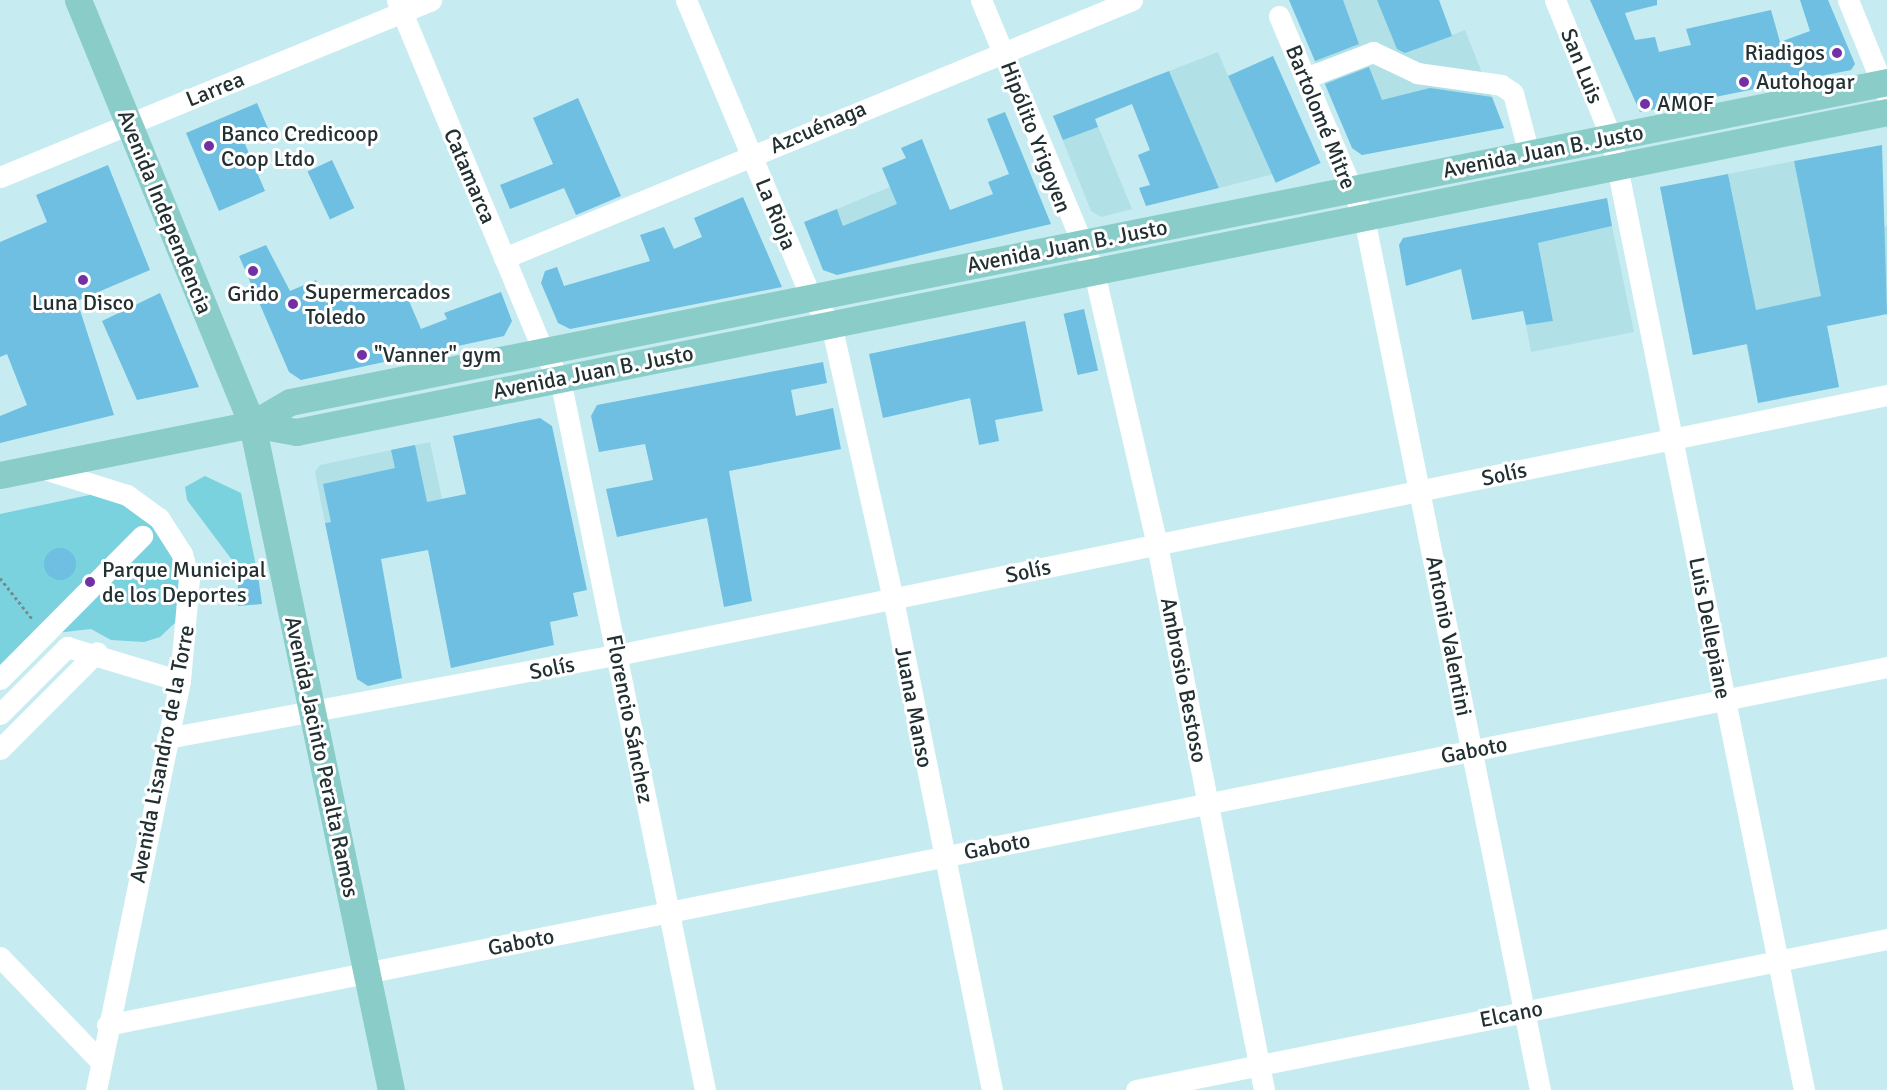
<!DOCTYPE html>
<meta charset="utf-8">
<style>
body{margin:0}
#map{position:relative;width:1887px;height:1090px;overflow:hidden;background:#c6ecf1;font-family:Signika,sans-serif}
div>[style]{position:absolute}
.built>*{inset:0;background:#b1e0e7}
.green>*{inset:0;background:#7ad2df}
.building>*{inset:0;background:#6ebfe2;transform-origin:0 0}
.round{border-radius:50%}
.path>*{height:3px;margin-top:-1.5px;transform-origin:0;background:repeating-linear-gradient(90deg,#738d91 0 3px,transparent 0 6px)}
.minor>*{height:21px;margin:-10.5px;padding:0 10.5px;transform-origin:10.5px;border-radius:10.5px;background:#fff}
.major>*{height:27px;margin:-13.5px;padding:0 13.5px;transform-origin:13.5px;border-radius:13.5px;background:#8acdc8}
.dots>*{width:16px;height:16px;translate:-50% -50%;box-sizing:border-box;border:3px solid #fff;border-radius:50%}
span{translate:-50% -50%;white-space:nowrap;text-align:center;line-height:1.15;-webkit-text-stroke:6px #fff;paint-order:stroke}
.poi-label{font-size:22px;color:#223032}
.right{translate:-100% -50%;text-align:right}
.left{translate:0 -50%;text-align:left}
.street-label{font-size:22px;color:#223032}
</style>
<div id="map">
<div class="built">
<div style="clip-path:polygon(1289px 0,1439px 0,1452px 35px,1465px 30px,1504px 128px,1362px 155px,1352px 148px)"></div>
<div style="clip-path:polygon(1218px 52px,1228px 76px,1273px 56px,1298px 168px,1219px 188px,1169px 71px)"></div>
<div style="clip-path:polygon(1088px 102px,1132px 209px,1101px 217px,1091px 211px,1053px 116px)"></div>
<div style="clip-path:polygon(1794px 161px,1810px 242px,1887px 226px,1887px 314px,1827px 326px,1839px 387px,1758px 403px,1746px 344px,1693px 355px,1671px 245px,1740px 231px,1728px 174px)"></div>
<div style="clip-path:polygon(890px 187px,919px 256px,861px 270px,837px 209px)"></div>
<div style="clip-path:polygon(1612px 226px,1634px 332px,1531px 352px,1526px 325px,1553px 321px,1538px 243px)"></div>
<div style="clip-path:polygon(430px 442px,442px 499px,325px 523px,315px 472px,320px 465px)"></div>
</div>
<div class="green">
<div style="clip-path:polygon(205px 476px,241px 493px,256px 566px,238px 568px,187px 500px,185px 487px)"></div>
<div style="clip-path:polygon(94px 494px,132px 505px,162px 528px,179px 564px,178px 620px,160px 637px,144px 642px,111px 640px,91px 629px,47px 634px,0 679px,0 514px)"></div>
</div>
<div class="building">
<div style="clip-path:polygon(1289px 0,1343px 0,1359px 44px,1315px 61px)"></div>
<div style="clip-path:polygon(1377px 0,1439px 0,1452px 36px,1405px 53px,1397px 49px)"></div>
<div style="clip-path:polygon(1590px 0,1657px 0,1657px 5px,1625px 13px,1635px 40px,1655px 37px,1659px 52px,1691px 45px,1686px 29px,1771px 10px,1780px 42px,1810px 31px,1800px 0,1828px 0,1855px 64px,1851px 70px,1690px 102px,1658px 99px,1661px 108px,1640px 112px)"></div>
<div style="left:1273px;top:56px;width:117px;height:49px;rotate:66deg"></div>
<div style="clip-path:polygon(1369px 67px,1382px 100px,1430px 88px,1492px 97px,1504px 128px,1362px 155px,1352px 148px,1325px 84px)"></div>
<div style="clip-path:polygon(1169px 71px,1219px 188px,1146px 206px,1139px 188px,1150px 185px,1138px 155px,1150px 150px,1132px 104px,1095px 119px,1098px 127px,1063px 140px,1053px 116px)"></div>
<div style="clip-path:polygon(578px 98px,621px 196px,576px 215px,564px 188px,510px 209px,500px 185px,553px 164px,533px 118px)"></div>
<div style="clip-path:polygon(257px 103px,270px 133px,245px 144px,265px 191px,219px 211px,186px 133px)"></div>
<div style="clip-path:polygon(1005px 112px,1051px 224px,837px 275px,823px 270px,804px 222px,837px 209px,843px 226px,897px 204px,882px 168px,906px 158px,901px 148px,922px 139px,950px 210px,993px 194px,988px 182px,1009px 174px,987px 119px)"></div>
<div style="clip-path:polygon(1882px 145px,1887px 314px,1827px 326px,1839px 387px,1758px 403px,1747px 344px,1693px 355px,1660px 187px,1728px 174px,1756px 310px,1821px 296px,1794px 161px)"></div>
<div style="left:332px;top:160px;width:53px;height:27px;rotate:65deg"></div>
<div style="clip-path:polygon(108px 165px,150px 270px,77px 301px,114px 415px,0 443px,0 416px,27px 405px,7px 354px,0 357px,0 242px,47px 222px,36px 195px)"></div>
<div style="clip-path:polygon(743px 197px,782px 287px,570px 329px,558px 323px,541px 283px,545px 271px,557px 267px,564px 286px,650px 261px,640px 235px,664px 227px,674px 249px,702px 237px,694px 218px)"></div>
<div style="clip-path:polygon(1607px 198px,1612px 226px,1538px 243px,1553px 321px,1526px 325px,1523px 311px,1472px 320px,1461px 269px,1406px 286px,1399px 245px,1403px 238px)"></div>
<div style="clip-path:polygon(266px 245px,290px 291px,316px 280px,326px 303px,373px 285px,381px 303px,406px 294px,421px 329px,447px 319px,444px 313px,501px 292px,512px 321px,504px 336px,301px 380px,289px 372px,239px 256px)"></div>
<div style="clip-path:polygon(160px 293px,199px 387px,137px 400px,102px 321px)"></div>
<div style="left:1084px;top:309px;width:63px;height:21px;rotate:77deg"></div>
<div style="clip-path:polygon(1025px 321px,1043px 411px,995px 420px,999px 441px,979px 445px,970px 398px,883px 418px,869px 354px)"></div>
<div style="clip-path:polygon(823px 362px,827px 383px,791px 390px,796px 416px,833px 408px,841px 449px,729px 471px,752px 601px,724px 607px,707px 518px,617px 537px,606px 489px,653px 480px,645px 444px,599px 452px,591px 416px,597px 405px)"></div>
<div style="clip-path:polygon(540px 418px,552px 426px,587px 590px,573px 593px,578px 616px,550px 622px,554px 645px,451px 668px,428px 550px,381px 559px,402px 678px,368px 686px,357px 679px,325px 523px,331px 522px,323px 484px,395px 468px,391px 450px,415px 445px,427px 502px,466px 494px,453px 436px)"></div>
<div class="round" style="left:44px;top:548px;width:32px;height:32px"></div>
<div style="clip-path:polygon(258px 575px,262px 604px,238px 606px,238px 576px)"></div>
</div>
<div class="path">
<div style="left:0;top:578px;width:53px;rotate:51.8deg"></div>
</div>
<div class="minor">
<div style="left:397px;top:0;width:380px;rotate:67.4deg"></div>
<div style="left:543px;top:351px;width:33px;rotate:59deg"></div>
<div style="left:560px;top:379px;width:726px;rotate:78.47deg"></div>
<div style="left:686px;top:0;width:323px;rotate:67.2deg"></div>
<div style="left:811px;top:298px;width:33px;rotate:52deg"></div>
<div style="left:831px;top:324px;width:282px;rotate:77.3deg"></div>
<div style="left:893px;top:599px;width:501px;rotate:78.6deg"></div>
<div style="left:981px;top:0;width:295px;rotate:67.4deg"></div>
<div style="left:1094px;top:272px;width:280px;rotate:77deg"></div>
<div style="left:1157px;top:545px;width:555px;rotate:78.89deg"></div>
<div style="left:1555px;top:0;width:148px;rotate:67.8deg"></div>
<div style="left:1611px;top:137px;width:972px;rotate:78.55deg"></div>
<div style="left:1848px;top:0;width:104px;rotate:67.9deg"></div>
<div style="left:1279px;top:16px;width:219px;rotate:67.2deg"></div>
<div style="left:1364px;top:218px;width:890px;rotate:78.59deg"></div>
<div style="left:1305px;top:78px;width:73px;rotate:-20.9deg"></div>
<div style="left:1373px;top:52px;width:49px;rotate:25.5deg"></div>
<div style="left:1417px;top:73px;width:85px;rotate:8.1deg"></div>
<div style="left:1501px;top:85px;width:14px;rotate:34deg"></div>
<div style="left:1513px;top:93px;width:63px;rotate:75.3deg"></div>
<div style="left:0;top:177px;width:466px;rotate:-22.3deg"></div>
<div style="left:504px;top:258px;width:679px;rotate:-22.33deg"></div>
<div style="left:41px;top:468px;width:90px;rotate:17.4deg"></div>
<div style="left:127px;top:495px;width:39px;rotate:36deg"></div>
<div style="left:159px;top:518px;width:43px;rotate:57.4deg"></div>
<div style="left:182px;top:554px;width:25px;rotate:74deg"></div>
<div style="left:189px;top:578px;width:103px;rotate:95deg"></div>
<div style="left:180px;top:681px;width:418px;rotate:101.6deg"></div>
<div style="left:0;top:679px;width:202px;rotate:-45.2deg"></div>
<div style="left:0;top:714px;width:95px;rotate:-45deg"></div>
<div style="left:67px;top:647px;width:118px;rotate:16.7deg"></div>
<div style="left:167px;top:738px;width:458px;rotate:-10.5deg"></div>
<div style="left:617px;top:655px;width:1296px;rotate:-11.57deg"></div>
<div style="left:0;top:749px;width:137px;rotate:-45deg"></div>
<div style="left:0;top:957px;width:144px;rotate:46.1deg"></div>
<div style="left:107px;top:1025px;width:1816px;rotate:-11.37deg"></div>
<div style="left:1136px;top:1090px;width:766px;rotate:-11.37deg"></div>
</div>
<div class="major">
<div style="left:78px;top:0;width:458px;rotate:67.7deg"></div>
<div style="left:252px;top:424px;width:680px;rotate:78.21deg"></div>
<div style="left:252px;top:424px;width:45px;rotate:10.3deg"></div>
<div style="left:296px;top:432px;width:1623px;rotate:-11.37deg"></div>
<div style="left:0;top:475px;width:257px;rotate:-11.4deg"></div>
<div style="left:252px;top:424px;width:44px;rotate:-30.1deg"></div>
<div style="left:290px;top:402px;width:1629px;rotate:-11.33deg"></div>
</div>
<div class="dots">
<div style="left:1837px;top:53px;background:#7230a5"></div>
<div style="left:1744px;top:82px;background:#7230a5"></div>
<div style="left:1645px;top:104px;background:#7230a5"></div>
<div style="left:209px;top:146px;background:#7230a5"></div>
<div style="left:253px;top:271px;background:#7230a5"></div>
<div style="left:83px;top:280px;background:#7230a5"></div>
<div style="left:293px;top:304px;background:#7230a5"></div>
<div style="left:362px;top:355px;background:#7230a5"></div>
<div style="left:90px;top:582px;background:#7230a5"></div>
</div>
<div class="poi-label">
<span class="right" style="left:1825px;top:53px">Riadigos</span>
<span class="left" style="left:1756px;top:82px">Autohogar</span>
<span class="left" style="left:1657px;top:104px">AMOF</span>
<span class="left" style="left:221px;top:146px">Banco Credicoop<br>Coop Ltdo</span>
<span class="left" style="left:305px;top:304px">Supermercados<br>Toledo</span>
<span style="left:253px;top:294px">Grido</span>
<span style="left:83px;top:303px">Luna Disco</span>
<span class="left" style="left:374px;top:355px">"Vanner" gym</span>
<span class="left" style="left:102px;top:582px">Parque Municipal<br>de los Deportes</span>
</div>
<div class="street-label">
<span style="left:1582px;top:66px;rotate:68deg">San Luis</span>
<span style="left:215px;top:89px;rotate:-22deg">Larrea</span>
<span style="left:1321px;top:117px;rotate:68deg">Bartolomé Mitre</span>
<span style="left:818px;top:127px;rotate:-23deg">Azcuénaga</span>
<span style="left:1036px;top:137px;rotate:69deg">Hipólito Yrigoyen</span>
<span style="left:1543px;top:151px;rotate:-11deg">Avenida Juan B. Justo</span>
<span style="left:470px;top:176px;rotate:67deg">Catamarca</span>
<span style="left:165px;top:212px;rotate:68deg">Avenida Independencia</span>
<span style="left:776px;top:214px;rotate:68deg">La Rioja</span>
<span style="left:1067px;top:246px;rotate:-11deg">Avenida Juan B. Justo</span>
<span style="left:593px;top:372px;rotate:-11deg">Avenida Juan B. Justo</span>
<span style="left:1504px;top:474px;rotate:-12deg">Solís</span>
<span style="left:1028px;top:571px;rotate:-12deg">Solís</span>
<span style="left:1710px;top:628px;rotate:79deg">Luis Dellepiane</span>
<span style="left:1449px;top:636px;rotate:79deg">Antonio Valentini</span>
<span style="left:552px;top:668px;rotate:-11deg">Solís</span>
<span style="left:1184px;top:680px;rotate:79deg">Ambrosio Bestoso</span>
<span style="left:914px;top:707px;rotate:79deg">Juana Manso</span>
<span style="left:630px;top:719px;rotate:79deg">Florencio Sánchez</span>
<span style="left:1474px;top:750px;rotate:-11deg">Gaboto</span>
<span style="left:162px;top:754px;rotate:-79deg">Avenida Lisandro de la Torre</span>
<span style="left:322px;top:757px;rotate:78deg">Avenida Jacinto Peralta Ramos</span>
<span style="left:997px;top:846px;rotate:-11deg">Gaboto</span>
<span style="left:521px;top:942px;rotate:-11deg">Gaboto</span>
<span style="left:1511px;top:1014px;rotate:-11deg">Elcano</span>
</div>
</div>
